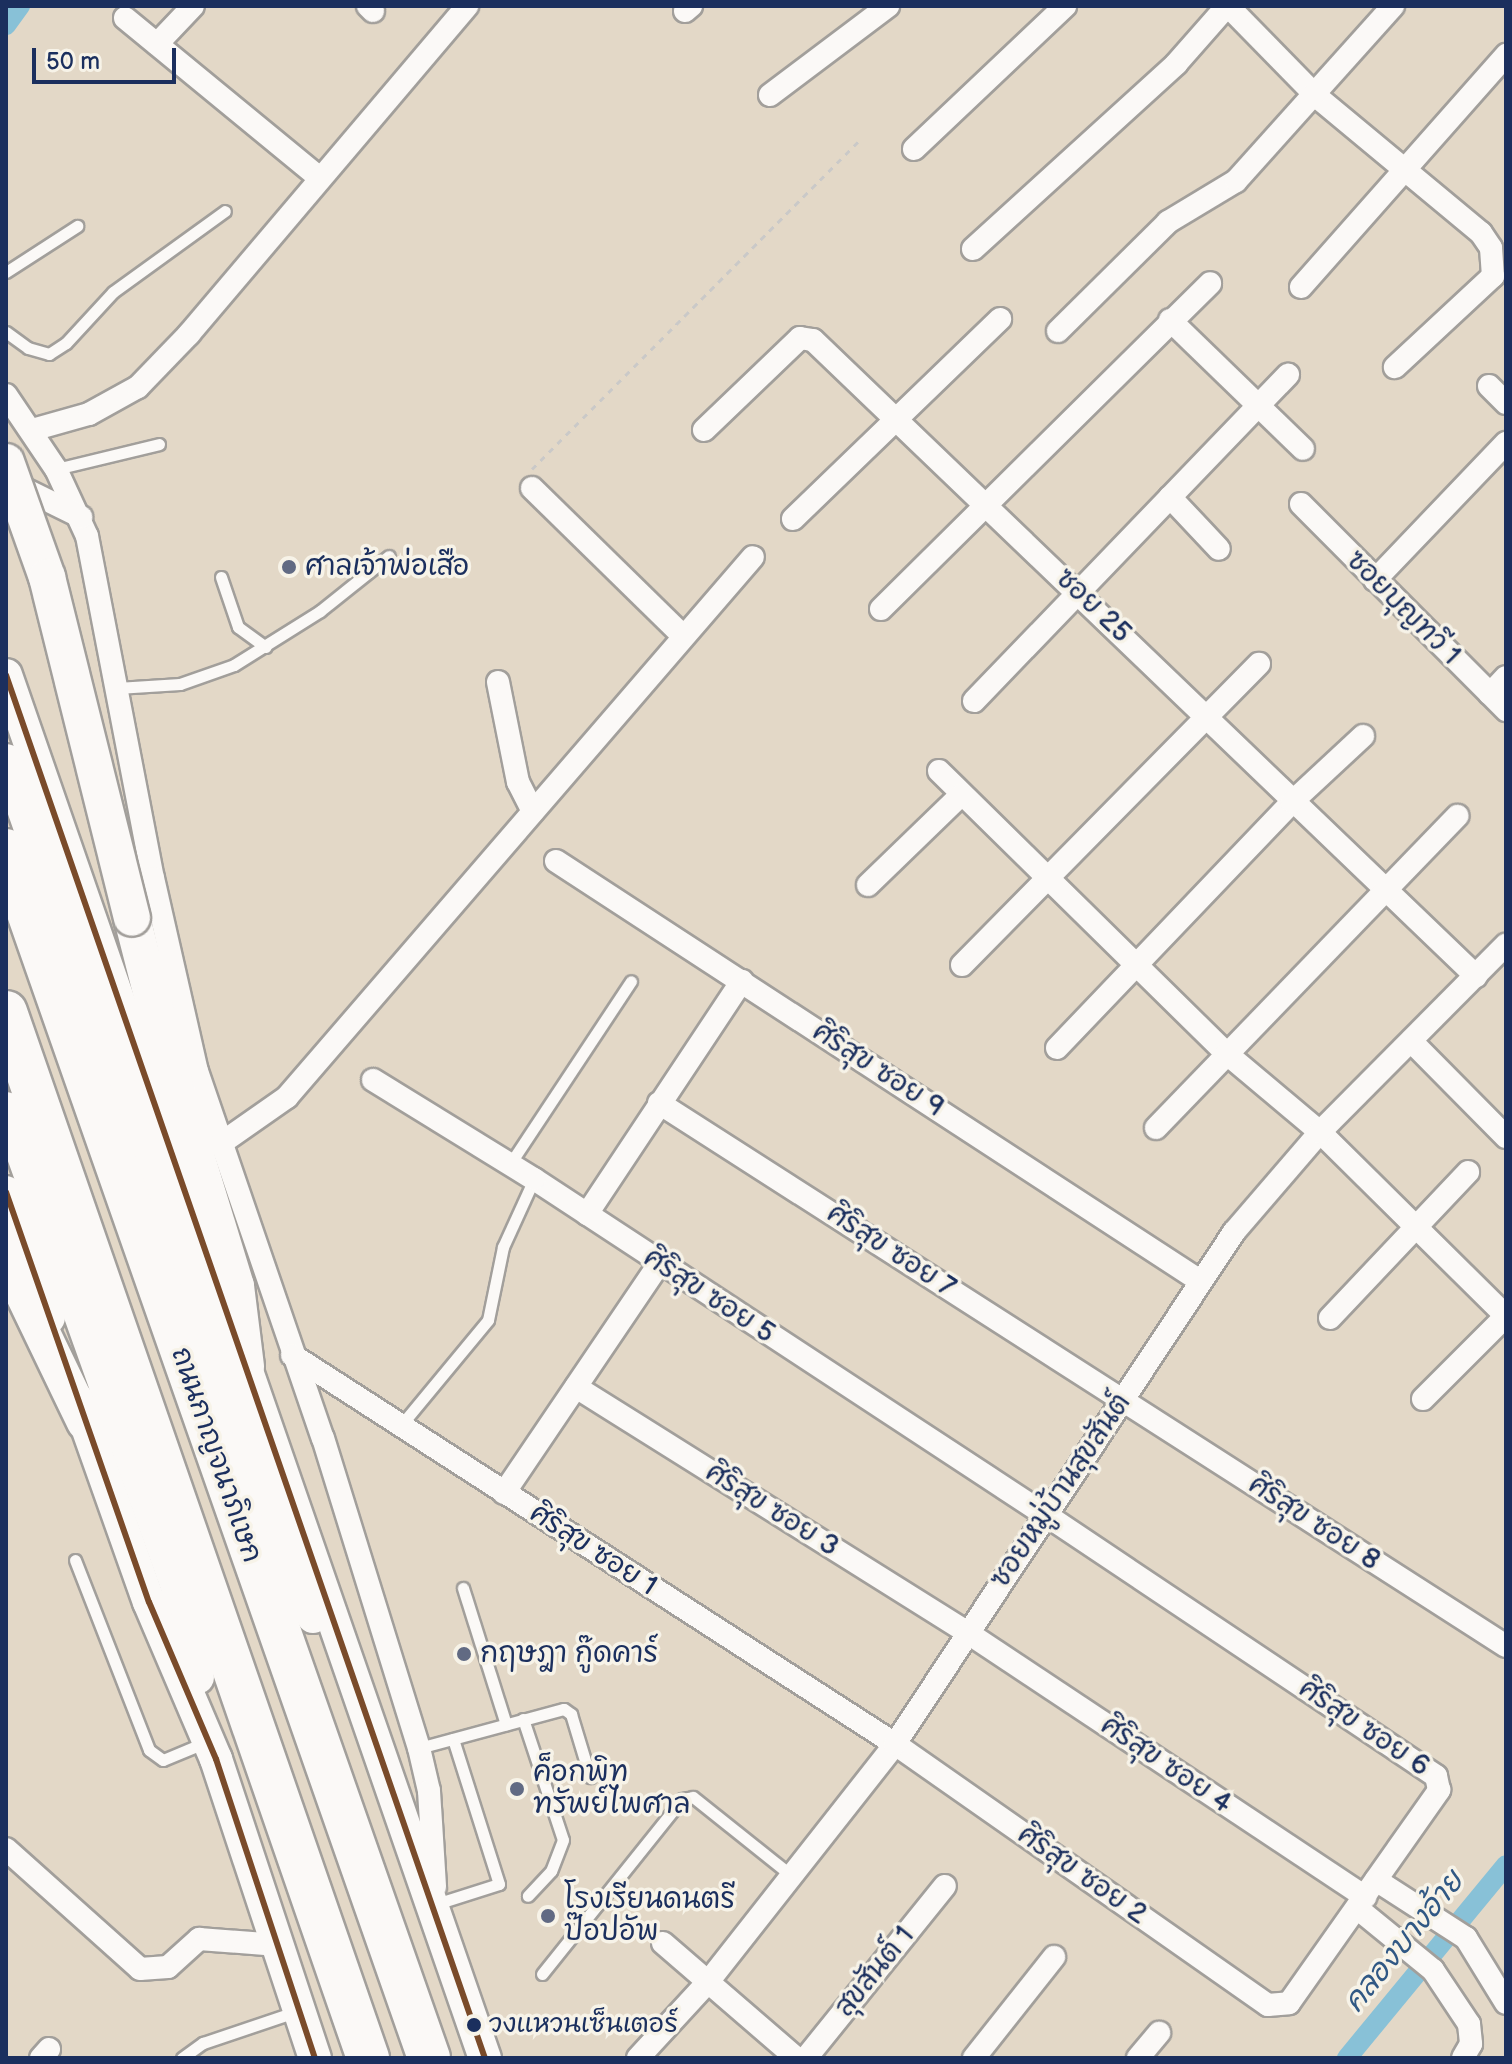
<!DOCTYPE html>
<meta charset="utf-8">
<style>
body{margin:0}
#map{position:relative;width:1512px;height:2064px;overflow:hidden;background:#e3d8c7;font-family:"Balsamiq Sans","Playpen Sans Thai",sans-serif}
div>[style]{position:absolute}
.canal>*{height:20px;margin:-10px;padding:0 10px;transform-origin:10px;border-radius:10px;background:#88c1d7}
.path>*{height:3px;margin-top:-1.5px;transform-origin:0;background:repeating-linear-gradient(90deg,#cac9c8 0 6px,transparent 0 12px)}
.roads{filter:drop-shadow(2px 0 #a29f9b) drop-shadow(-2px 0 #a29f9b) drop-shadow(0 2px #a29f9b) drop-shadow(0 -2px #a29f9b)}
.lane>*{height:11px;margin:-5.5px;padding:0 5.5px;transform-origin:5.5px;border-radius:5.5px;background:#fbf9f7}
.street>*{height:22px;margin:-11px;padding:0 11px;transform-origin:11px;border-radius:11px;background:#fbf9f7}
.secondary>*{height:32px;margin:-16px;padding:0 16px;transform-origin:16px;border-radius:16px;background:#fbf9f7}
.primary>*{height:36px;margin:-18px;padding:0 18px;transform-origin:18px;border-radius:18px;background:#fbf9f7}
.highway>*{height:42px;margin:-21px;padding:0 21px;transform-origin:21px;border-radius:21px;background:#fbf9f7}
.bridges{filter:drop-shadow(2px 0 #a29f9b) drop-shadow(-2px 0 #a29f9b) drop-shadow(0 2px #a29f9b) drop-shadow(0 -2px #a29f9b)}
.primary-bridge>*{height:36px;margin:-18px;padding:0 18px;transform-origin:18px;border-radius:18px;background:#fbf9f7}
.bus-1>*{height:6px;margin:-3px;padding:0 3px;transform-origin:3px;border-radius:3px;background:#7a4b2a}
.dots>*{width:22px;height:22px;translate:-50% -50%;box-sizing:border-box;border:4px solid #f7f3e8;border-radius:50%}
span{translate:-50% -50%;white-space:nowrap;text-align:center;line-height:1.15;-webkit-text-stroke:7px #f7f3e8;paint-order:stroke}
.bus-label{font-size:26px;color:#1b2f5e}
.left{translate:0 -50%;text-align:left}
.poi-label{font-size:28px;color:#1b2f5e}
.street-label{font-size:28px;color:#1b2f5e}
.water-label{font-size:30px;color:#305884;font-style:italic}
.frame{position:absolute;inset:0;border:8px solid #1b2f5e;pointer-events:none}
.scale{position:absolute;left:32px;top:48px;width:144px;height:36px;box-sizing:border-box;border:4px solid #1b2f5e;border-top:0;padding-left:10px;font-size:24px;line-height:28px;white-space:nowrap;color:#1b2f5e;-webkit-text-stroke:6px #f7f3e8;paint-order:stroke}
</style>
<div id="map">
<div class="canal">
<div style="left:6px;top:25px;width:24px;rotate:-54deg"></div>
<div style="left:1347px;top:2058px;width:250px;rotate:-50.5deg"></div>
</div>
<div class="path">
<div style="left:532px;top:469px;width:463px;rotate:-45.1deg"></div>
</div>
<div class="roads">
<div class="lane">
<div style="left:6px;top:272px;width:85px;rotate:-32.9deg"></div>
<div style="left:6px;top:332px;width:27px;rotate:36deg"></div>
<div style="left:28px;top:348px;width:22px;rotate:16deg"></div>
<div style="left:49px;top:354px;width:20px;rotate:-33deg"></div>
<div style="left:66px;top:343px;width:69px;rotate:-47.3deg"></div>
<div style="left:113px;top:292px;width:138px;rotate:-35.9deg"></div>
<div style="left:56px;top:469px;width:106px;rotate:-13.6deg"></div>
<div style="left:221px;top:577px;width:53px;rotate:71.2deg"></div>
<div style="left:238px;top:627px;width:34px;rotate:36deg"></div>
<div style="left:117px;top:688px;width:63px;rotate:-3.6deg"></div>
<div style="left:180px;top:684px;width:57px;rotate:-19.4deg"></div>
<div style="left:234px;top:665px;width:102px;rotate:-32.1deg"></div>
<div style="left:320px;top:611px;width:88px;rotate:-38.6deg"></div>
<div style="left:510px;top:1164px;width:219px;rotate:-56.5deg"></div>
<div style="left:402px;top:1424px;width:135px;rotate:-50.4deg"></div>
<div style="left:488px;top:1320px;width:75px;rotate:-78.4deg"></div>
<div style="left:503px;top:1247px;width:75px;rotate:-65.5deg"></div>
<div style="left:75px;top:1560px;width:204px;rotate:68.7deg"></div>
<div style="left:149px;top:1750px;width:17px;rotate:36deg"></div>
<div style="left:163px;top:1760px;width:44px;rotate:-22.5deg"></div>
<div style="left:463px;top:1588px;width:143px;rotate:72.5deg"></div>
<div style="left:523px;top:1719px;width:127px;rotate:71.7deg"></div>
<div style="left:563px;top:1840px;width:33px;rotate:111deg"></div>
<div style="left:551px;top:1871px;width:34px;rotate:133deg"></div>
<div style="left:419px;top:1748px;width:150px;rotate:-15.1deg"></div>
<div style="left:564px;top:1709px;width:9px;rotate:36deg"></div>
<div style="left:571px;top:1714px;width:66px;rotate:73.2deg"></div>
<div style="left:436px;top:1904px;width:66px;rotate:-17.6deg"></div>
<div style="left:499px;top:1884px;width:152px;rotate:-107.6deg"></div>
<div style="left:542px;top:1974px;width:224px;rotate:-51.3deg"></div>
<div style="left:682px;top:1799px;width:11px;rotate:-10deg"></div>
<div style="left:693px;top:1797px;width:127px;rotate:38.6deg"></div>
<div style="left:182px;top:2058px;width:26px;rotate:-36deg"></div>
<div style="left:203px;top:2043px;width:97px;rotate:-18.6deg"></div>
</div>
<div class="street">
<div style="left:368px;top:6px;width:7px;rotate:45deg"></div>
<div style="left:1228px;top:6px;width:126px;rotate:45.6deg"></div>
<div style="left:1316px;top:96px;width:214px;rotate:39.7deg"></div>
<div style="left:1481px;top:233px;width:18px;rotate:56deg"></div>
<div style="left:1491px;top:248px;width:28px;rotate:86deg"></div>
<div style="left:1493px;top:276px;width:134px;rotate:137.1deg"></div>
<div style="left:685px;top:11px;width:8px;rotate:-40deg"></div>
<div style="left:125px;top:18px;width:252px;rotate:39.4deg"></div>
<div style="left:157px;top:44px;width:52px;rotate:-46.5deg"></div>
<div style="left:770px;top:95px;width:148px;rotate:-37deg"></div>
<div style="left:914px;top:149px;width:208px;rotate:-43.4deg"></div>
<div style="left:973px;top:249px;width:275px;rotate:-42.3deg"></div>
<div style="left:1176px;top:64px;width:77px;rotate:-48.7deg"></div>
<div style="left:1301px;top:287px;width:310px;rotate:-48.5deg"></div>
<div style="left:1170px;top:320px;width:185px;rotate:44.1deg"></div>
<div style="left:1058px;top:331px;width:155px;rotate:-44.7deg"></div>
<div style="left:1168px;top:222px;width:79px;rotate:-31.1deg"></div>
<div style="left:1236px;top:181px;width:235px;rotate:-48.1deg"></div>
<div style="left:1489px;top:386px;width:24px;rotate:45deg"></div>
<div style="left:6px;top:395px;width:89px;rotate:56deg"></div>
<div style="left:56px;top:469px;width:74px;rotate:65.2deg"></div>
<div style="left:87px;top:536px;width:348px;rotate:79.1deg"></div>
<div style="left:153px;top:878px;width:198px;rotate:77.2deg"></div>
<div style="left:197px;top:1071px;width:388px;rotate:71.1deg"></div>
<div style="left:323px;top:1438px;width:325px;rotate:72.8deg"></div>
<div style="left:419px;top:1748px;width:44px;rotate:76.9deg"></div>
<div style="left:429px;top:1791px;width:96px;rotate:86.4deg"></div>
<div style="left:32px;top:430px;width:59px;rotate:-15.7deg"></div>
<div style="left:89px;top:414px;width:56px;rotate:-28.9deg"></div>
<div style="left:138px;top:387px;width:74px;rotate:-46.1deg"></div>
<div style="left:189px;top:334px;width:430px;rotate:-49.7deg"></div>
<div style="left:704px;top:430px;width:133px;rotate:-43.8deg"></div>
<div style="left:800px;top:338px;width:13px;rotate:9deg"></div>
<div style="left:813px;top:340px;width:919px;rotate:43.81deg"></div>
<div style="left:14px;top:484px;width:75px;rotate:26.2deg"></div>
<div style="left:532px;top:488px;width:211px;rotate:44.4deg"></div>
<div style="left:1170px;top:497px;width:71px;rotate:46.7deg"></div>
<div style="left:1301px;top:504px;width:291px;rotate:45.1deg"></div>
<div style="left:793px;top:519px;width:288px;rotate:-44deg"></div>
<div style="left:1375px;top:580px;width:190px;rotate:-46.3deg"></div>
<div style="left:881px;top:609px;width:463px;rotate:-44.7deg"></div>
<div style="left:498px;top:682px;width:102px;rotate:78.7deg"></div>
<div style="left:518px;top:782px;width:33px;rotate:63deg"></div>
<div style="left:1490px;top:694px;width:23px;rotate:-47deg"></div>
<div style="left:974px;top:701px;width:453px;rotate:-46.1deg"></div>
<div style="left:939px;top:771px;width:404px;rotate:44.5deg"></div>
<div style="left:1227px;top:1054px;width:121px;rotate:40deg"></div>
<div style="left:1320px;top:1132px;width:262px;rotate:44.7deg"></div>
<div style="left:556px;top:861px;width:769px;rotate:33.11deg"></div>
<div style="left:868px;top:885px;width:129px;rotate:-44.1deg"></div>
<div style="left:962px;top:965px;width:423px;rotate:-45.4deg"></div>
<div style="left:1411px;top:1041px;width:135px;rotate:45.3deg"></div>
<div style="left:1057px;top:1048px;width:340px;rotate:-46.3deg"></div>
<div style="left:1292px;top:802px;width:97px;rotate:-42.9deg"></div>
<div style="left:659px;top:1103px;width:1006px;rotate:32.66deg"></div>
<div style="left:1156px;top:1128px;width:434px;rotate:-46deg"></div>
<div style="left:220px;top:1144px;width:82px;rotate:-35deg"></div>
<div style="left:287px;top:1097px;width:713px;rotate:-49.21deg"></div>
<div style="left:587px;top:1214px;width:280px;rotate:-56.4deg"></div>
<div style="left:1330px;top:1318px;width:201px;rotate:-46.6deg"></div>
<div style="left:292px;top:1355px;width:718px;rotate:32.83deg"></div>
<div style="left:895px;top:1744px;width:455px;rotate:35deg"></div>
<div style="left:1268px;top:2005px;width:21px;rotate:-5deg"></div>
<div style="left:1289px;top:2003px;width:261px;rotate:-54.8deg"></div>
<div style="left:1439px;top:1790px;width:14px;rotate:-102deg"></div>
<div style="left:1436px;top:1776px;width:471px;rotate:-146.2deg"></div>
<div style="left:1044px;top:1514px;width:610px;rotate:-146.7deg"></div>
<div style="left:534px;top:1179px;width:189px;rotate:-148.4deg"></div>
<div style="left:576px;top:1387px;width:463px;rotate:32.1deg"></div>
<div style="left:968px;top:1633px;width:477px;rotate:33.6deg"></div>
<div style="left:1423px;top:1399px;width:117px;rotate:-45deg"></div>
<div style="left:504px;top:1493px;width:277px;rotate:-55.9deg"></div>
<div style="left:6px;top:1849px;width:180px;rotate:41.8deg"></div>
<div style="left:140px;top:1969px;width:28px;rotate:-4deg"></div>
<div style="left:168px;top:1967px;width:42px;rotate:-42.1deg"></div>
<div style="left:199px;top:1939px;width:79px;rotate:4.3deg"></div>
<div style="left:1376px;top:1880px;width:107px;rotate:32.8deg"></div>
<div style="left:1466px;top:1938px;width:76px;rotate:58.4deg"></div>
<div style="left:1357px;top:1908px;width:98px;rotate:39.2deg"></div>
<div style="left:1433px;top:1970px;width:65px;rotate:56.3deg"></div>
<div style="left:1469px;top:2024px;width:20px;rotate:84deg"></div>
<div style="left:1471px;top:2044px;width:16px;rotate:120deg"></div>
<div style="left:663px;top:1943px;width:176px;rotate:40.8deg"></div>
<div style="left:41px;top:2058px;width:12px;rotate:-48deg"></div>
<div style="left:638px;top:2058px;width:103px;rotate:-47.4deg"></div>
<div style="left:708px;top:1982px;width:303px;rotate:-51.8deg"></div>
<div style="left:895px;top:1744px;width:614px;rotate:-56.49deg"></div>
<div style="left:1234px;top:1232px;width:132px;rotate:-49.3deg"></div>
<div style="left:1320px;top:1132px;width:264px;rotate:-45.2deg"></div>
<div style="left:806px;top:2058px;width:221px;rotate:-51.1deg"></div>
<div style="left:974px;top:2058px;width:129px;rotate:-51.6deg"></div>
<div style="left:1138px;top:2058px;width:33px;rotate:-50deg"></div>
</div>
<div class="secondary">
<div style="left:6px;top:675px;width:1464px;rotate:70.9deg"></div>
<div style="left:6px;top:760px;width:670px;rotate:70.75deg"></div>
<div style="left:227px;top:1393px;width:240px;rotate:69deg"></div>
<div style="left:6px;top:1108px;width:509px;rotate:70.35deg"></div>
<div style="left:177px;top:1587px;width:93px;rotate:77deg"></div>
<div style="left:6px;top:1192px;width:133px;rotate:71.2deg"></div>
<div style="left:77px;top:1399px;width:215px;rotate:70.5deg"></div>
<div style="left:149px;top:1602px;width:171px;rotate:66.9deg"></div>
<div style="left:216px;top:1759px;width:315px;rotate:71.7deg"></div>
</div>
<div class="primary">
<div style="left:132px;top:918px;width:181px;rotate:75.6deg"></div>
<div style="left:177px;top:1093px;width:202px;rotate:73deg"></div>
<div style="left:236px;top:1286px;width:81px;rotate:82.9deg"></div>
<div style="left:6px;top:1258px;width:182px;rotate:64.3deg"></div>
</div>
<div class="highway">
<div style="left:6px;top:850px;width:1280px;rotate:70.7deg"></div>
<div style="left:6px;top:1012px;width:1107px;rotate:70.91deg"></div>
</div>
</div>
<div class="bridges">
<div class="primary-bridge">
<div style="left:6px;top:462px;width:122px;rotate:70.4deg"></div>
<div style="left:47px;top:577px;width:351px;rotate:76deg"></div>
</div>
</div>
<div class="bus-1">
<div style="left:6px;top:675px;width:1464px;rotate:70.9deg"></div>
<div style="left:6px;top:1192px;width:434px;rotate:70.8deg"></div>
<div style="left:149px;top:1602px;width:171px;rotate:66.9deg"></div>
<div style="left:216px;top:1759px;width:315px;rotate:71.7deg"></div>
</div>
<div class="dots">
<div style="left:289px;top:567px;background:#616a83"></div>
<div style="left:464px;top:1654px;background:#616a83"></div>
<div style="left:517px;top:1789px;background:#616a83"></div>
<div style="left:548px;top:1916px;background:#616a83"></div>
<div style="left:474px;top:2025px;background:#1b2f5e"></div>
</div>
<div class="bus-label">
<span class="left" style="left:489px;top:2025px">วงแหวนเซ็นเตอร์</span>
</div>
<div class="poi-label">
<span class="left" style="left:305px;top:567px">ศาลเจ้าพ่อเสือ</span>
<span class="left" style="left:480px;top:1654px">กฤษฎา กู๊ดคาร์</span>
<span class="left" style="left:533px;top:1789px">ค็อกพิท<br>ทรัพย์ไพศาล</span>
<span class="left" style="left:564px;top:1916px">โรงเรียนดนตรี<br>ป๊อปอัพ</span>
</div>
<div class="street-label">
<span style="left:1093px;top:606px;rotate:44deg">ซอย 25</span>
<span style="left:1403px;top:608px;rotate:45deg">ซอยบุญทวี 1</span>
<span style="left:878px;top:1070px;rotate:33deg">ศิริสุข ซอย 9</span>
<span style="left:891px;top:1251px;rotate:33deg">ศิริสุข ซอย 7</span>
<span style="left:709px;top:1296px;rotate:33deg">ศิริสุข ซอย 5</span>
<span style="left:216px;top:1455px;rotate:71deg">ถนนกาญจนาภิเษก</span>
<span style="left:1061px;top:1491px;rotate:-56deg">ซอยหมู่บ้านสุขสันต์</span>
<span style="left:772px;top:1510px;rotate:32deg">ศิริสุข ซอย 3</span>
<span style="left:1314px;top:1523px;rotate:33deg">ศิริสุข ซอย 8</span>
<span style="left:593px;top:1550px;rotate:33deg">ศิริสุข ซอย 1</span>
<span style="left:1364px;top:1728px;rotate:34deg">ศิริสุข ซอย 6</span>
<span style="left:1166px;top:1765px;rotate:34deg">ศิริสุข ซอย 4</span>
<span style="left:1082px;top:1875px;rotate:35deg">ศิริสุข ซอย 2</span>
<span style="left:875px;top:1972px;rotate:-51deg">สุขสันต์ 1</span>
</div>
<div class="water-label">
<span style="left:1404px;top:1942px;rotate:-51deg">คลองบางอ้าย</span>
</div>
<div class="frame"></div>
<div class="scale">50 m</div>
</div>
